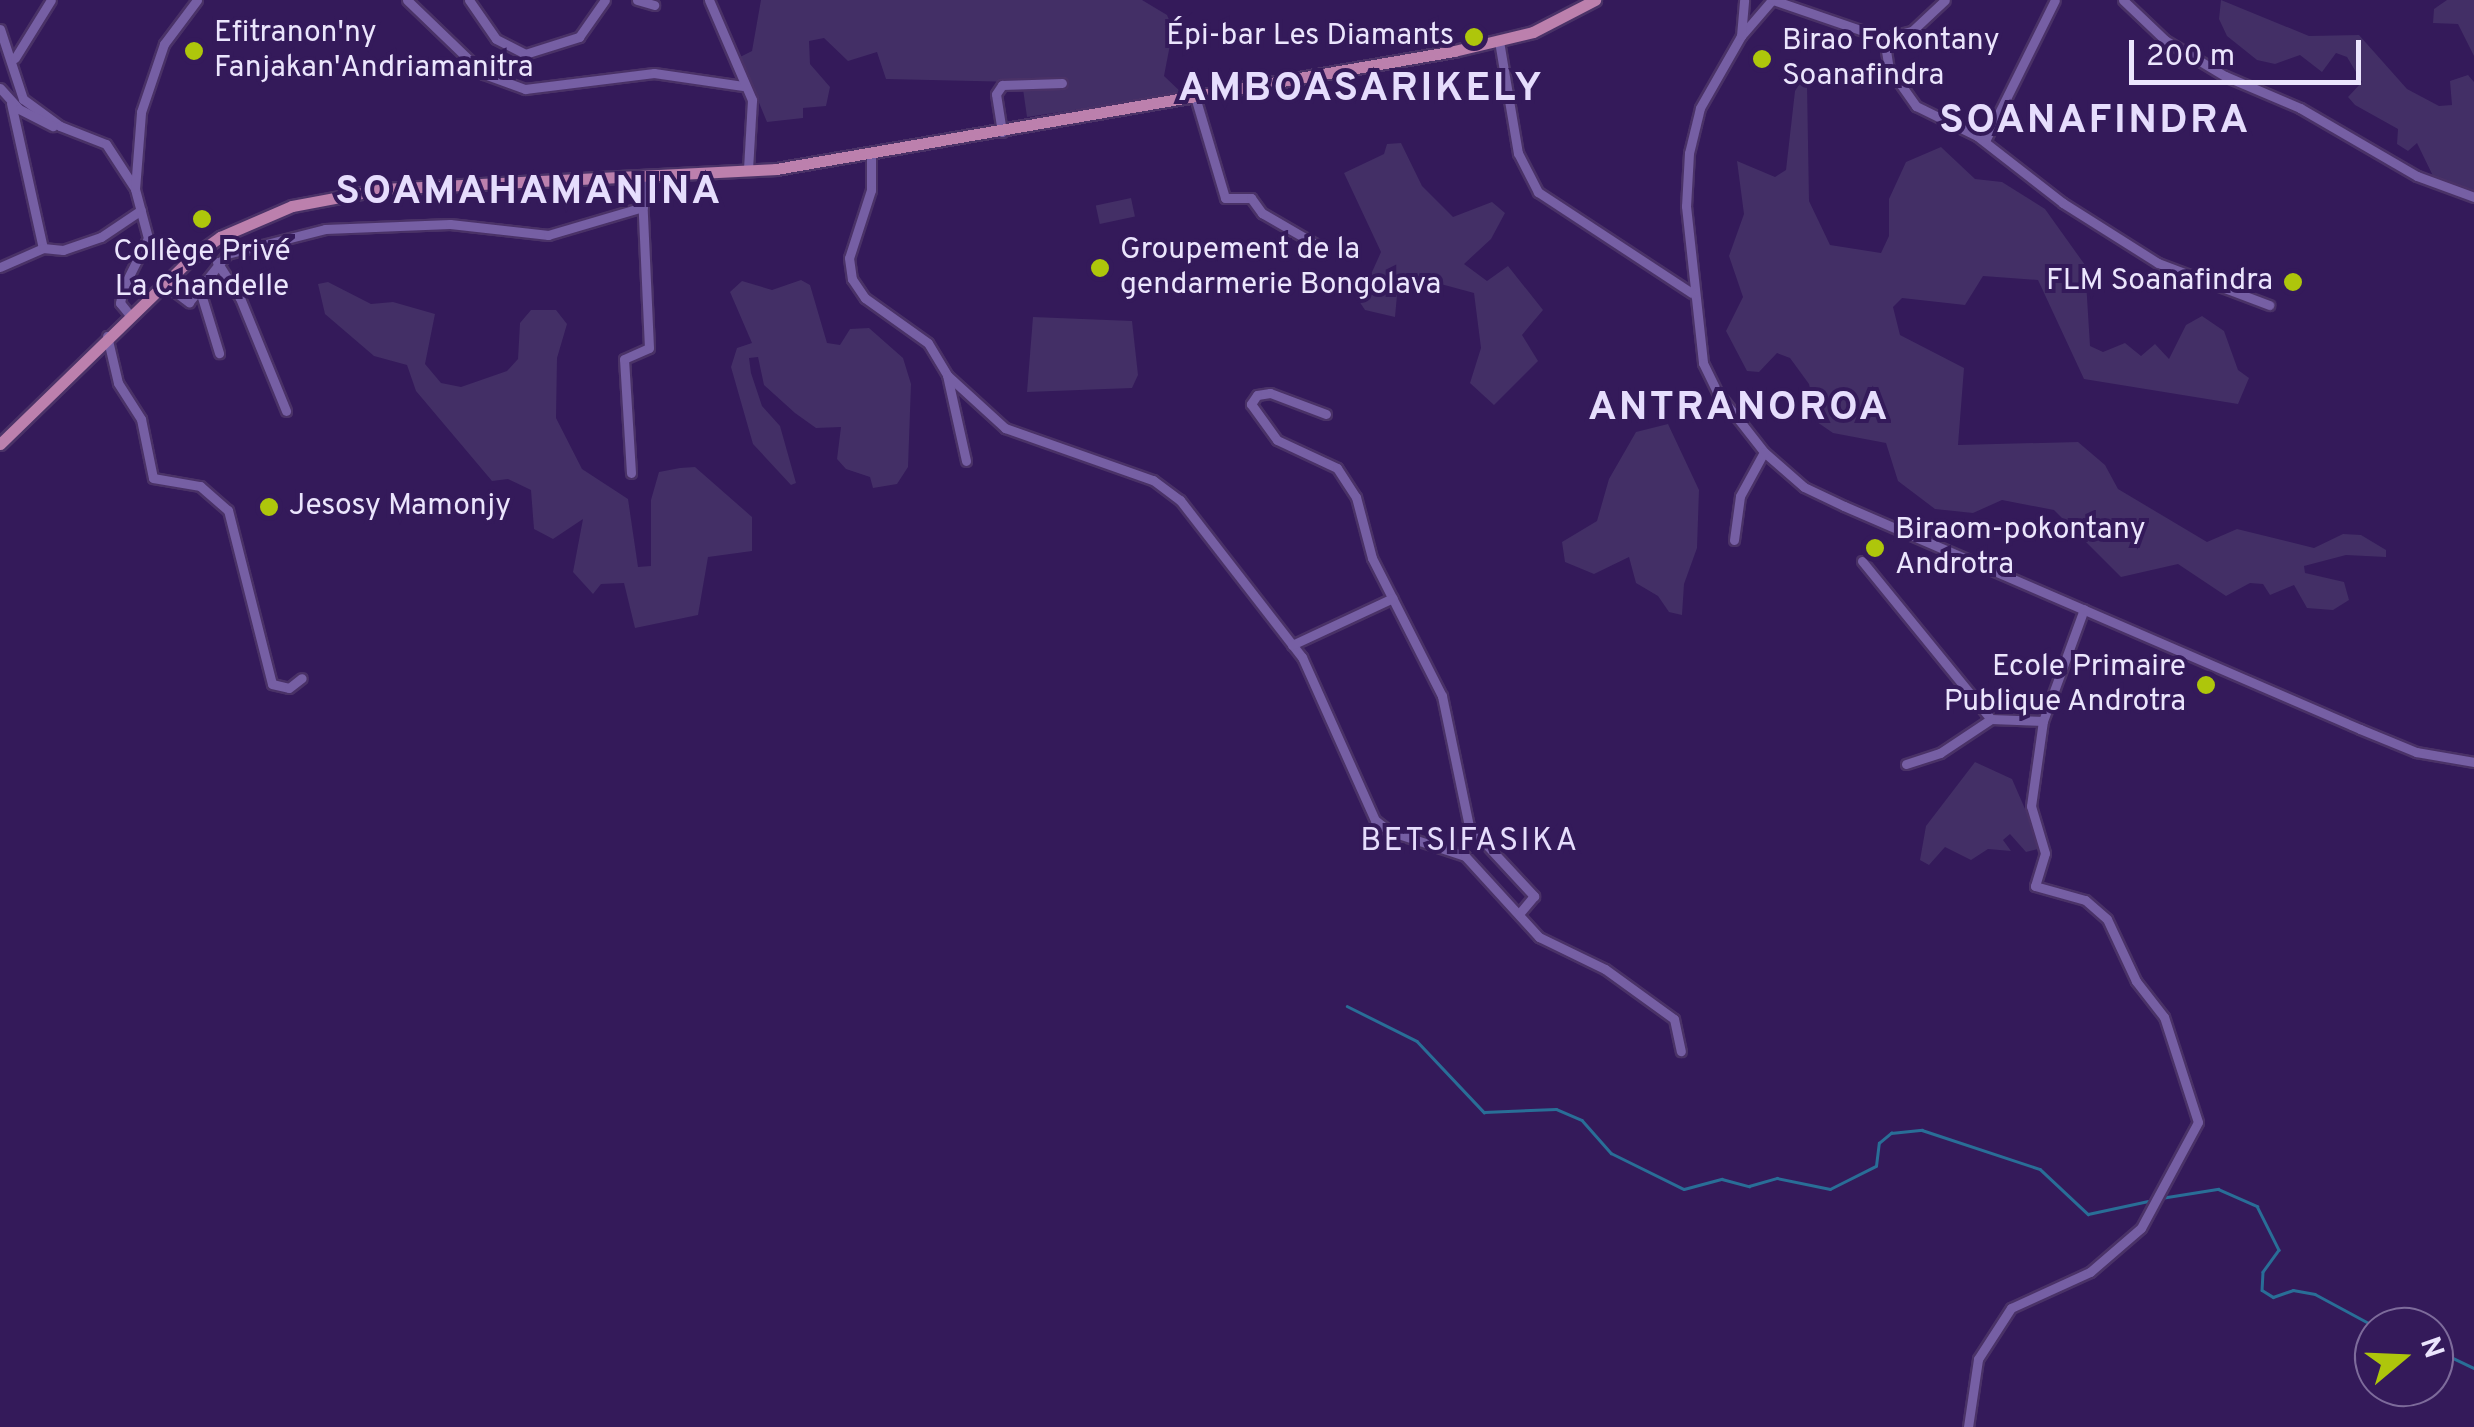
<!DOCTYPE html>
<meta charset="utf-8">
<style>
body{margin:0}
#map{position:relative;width:2474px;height:1427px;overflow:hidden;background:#341a5a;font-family:Overpass,sans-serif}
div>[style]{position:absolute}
.green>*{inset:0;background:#432f66;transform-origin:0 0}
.stream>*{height:2.5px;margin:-1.25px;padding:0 1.25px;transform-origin:1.25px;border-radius:1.25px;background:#296e97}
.roads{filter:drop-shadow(2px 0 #4a3267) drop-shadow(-2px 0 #4a3267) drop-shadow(0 2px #4a3267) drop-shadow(0 -2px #4a3267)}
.minor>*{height:9px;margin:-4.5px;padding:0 4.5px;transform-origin:4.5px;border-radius:4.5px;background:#765fa4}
.major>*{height:11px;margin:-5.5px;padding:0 5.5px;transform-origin:5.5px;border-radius:5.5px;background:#bc80ad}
.dots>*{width:28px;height:28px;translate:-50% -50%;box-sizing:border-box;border:5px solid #341a5a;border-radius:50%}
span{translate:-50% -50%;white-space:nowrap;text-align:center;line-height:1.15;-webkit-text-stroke:8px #341a5a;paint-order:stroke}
.poi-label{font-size:30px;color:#ebe5fd}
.left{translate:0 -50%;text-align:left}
.right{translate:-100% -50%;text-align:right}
.neighbourhood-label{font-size:32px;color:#e6ddfd;letter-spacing:2.5px}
.district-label{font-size:40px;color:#e6ddfd;font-weight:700;letter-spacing:2.5px}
.north{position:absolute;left:2354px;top:1307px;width:100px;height:100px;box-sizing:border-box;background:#341a5a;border:2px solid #7d6b9b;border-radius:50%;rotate:71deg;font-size:28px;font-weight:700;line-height:40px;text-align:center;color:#ebe5fd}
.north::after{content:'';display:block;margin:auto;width:35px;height:45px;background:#aec60b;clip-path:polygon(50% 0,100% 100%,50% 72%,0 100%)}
.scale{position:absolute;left:2129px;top:40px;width:232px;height:45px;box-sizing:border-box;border:5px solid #ebe5fd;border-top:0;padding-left:12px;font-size:30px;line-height:35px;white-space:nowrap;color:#ebe5fd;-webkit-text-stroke:8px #341a5a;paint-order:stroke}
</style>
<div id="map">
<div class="green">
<div style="clip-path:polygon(761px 0,1142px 0,1167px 15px,1173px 29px,1164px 76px,1183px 94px,1027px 117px,1022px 82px,886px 79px,877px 52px,848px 61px,824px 38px,809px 41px,810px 64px,830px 87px,826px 106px,803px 108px,803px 118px,767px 122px,740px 57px,752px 51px)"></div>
<div style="clip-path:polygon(2221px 0,2309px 36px,2359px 35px,2407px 89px,2439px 106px,2452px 105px,2450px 81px,2468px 75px,2474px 82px,2474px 193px,2433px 176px,2417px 143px,2408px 151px,2397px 144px,2398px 129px,2355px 105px,2348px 97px,2362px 82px,2347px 57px,2336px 53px,2322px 72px,2300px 55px,2275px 64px,2257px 60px,2227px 36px,2219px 19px)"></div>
<div style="clip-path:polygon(2447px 0,2474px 0,2474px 56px,2458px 24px,2433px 23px,2434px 9px)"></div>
<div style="clip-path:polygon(1802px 80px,1807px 84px,1809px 201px,1830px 245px,1881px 253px,1889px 236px,1889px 199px,1906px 162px,1941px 147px,1975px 179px,2002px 182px,2045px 209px,2085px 265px,2090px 346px,2103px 352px,2125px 343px,2141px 356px,2155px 344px,2169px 359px,2186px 325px,2202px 316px,2224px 331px,2238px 370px,2249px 378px,2238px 404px,2084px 379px,2038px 280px,1983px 276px,1965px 305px,1902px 298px,1893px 307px,1900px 335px,1964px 368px,1958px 445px,2078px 442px,2105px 465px,2118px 489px,2207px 542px,2237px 529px,2314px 548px,2343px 534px,2361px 535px,2386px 550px,2386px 557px,2346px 555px,2304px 566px,2305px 573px,2344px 582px,2349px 600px,2333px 610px,2307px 608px,2294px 585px,2270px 595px,2263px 584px,2250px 583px,2226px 596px,2178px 564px,2121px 577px,2054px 510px,2002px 500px,1973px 513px,1935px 509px,1898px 481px,1886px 443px,1833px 433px,1817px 422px,1809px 384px,1790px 358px,1777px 353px,1759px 372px,1747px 371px,1726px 331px,1743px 297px,1729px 256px,1744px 214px,1737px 161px,1775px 177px,1786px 170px,1795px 91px)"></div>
<div style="clip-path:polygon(1401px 143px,1422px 186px,1453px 217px,1492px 202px,1505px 213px,1491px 239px,1464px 264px,1487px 281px,1508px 266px,1543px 310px,1522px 335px,1538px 361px,1494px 405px,1470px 383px,1481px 348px,1474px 293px,1426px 280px,1398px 284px,1395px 317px,1365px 310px,1359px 301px,1381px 252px,1344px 173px,1384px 154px,1387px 144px)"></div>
<div style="left:1131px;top:198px;width:19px;height:36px;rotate:78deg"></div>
<div style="clip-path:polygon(801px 280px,810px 285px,827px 343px,840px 345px,850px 329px,869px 328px,903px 358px,911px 384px,908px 467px,897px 484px,873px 488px,870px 477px,846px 469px,837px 459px,841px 427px,816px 428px,795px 413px,764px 385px,758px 357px,749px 358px,751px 373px,762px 406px,780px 426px,796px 483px,791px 485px,753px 444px,731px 367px,737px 348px,752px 343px,730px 292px,742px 281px,772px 290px)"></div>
<div style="clip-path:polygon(328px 282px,371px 304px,393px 302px,435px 314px,425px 364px,441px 383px,461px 387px,507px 371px,518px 359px,520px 323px,531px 310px,556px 310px,567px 324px,557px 358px,556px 418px,582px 469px,628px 499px,638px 567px,651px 566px,651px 500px,659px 472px,680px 468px,695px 467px,752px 517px,752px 551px,708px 557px,698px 615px,635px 628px,624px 583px,601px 584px,593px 594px,573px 572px,583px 519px,553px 539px,534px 529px,531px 490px,508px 479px,492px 481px,416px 391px,407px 365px,374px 356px,325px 314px,318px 284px)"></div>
<div style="clip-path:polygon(1033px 317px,1132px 321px,1138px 375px,1132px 388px,1027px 392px)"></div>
<div style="clip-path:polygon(1668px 424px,1699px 490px,1697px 548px,1684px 584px,1682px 615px,1669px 612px,1658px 596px,1636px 583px,1629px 557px,1594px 574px,1565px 562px,1562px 542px,1597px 521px,1609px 479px,1636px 432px)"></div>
<div style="clip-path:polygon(1975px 762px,2012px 779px,2042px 848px,2026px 852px,2010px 834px,2003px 840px,2011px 851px,1988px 849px,1971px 860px,1945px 847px,1929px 865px,1920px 860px,1926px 826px)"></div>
</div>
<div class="stream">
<div style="left:1347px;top:1006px;width:78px;rotate:26.6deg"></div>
<div style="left:1417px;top:1041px;width:98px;rotate:46.7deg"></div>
<div style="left:1484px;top:1112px;width:72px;rotate:-2.4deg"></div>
<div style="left:1556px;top:1109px;width:28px;rotate:23deg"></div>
<div style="left:1582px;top:1120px;width:44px;rotate:48.7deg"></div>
<div style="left:1611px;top:1153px;width:81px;rotate:26.3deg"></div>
<div style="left:1684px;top:1189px;width:39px;rotate:-15deg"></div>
<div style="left:1722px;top:1179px;width:28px;rotate:15deg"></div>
<div style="left:1749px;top:1186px;width:29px;rotate:-16deg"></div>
<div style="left:1777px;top:1178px;width:54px;rotate:11.7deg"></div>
<div style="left:1830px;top:1189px;width:51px;rotate:-26.6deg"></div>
<div style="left:1876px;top:1166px;width:23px;rotate:-83deg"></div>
<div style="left:1879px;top:1143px;width:16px;rotate:-40deg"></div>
<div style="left:1891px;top:1133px;width:31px;rotate:-6deg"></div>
<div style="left:1922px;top:1130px;width:124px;rotate:18.3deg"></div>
<div style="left:2040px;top:1169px;width:66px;rotate:43.2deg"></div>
<div style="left:2088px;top:1214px;width:66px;rotate:-12.2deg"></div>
<div style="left:2161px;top:1198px;width:58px;rotate:-9deg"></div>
<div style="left:2218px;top:1189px;width:43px;rotate:23.6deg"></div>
<div style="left:2257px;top:1206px;width:49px;rotate:63.4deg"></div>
<div style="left:2279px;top:1250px;width:27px;rotate:126deg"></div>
<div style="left:2263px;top:1272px;width:18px;rotate:93deg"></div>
<div style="left:2262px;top:1290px;width:13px;rotate:32deg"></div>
<div style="left:2273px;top:1297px;width:21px;rotate:-19deg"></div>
<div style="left:2293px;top:1290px;width:22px;rotate:10deg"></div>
<div style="left:2315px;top:1294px;width:69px;rotate:28.4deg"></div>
<div style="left:2434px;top:1349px;width:44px;rotate:25.4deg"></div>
</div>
<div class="roads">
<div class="minor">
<div style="left:407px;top:0;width:107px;rotate:43.9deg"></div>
<div style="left:484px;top:74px;width:44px;rotate:20.1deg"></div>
<div style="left:525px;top:89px;width:130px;rotate:-7.1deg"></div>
<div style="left:654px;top:73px;width:90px;rotate:8.3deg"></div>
<div style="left:469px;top:0;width:47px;rotate:55.3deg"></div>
<div style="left:496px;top:39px;width:33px;rotate:27deg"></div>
<div style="left:525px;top:54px;width:57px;rotate:-17.5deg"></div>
<div style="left:579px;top:37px;width:45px;rotate:-54.9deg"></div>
<div style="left:637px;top:0;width:18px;rotate:16deg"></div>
<div style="left:709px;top:0;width:109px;rotate:66.7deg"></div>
<div style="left:752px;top:100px;width:69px;rotate:93.3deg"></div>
<div style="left:1772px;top:0;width:48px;rotate:130.7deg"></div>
<div style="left:1741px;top:36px;width:83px;rotate:119.7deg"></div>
<div style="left:1700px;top:108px;width:46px;rotate:103.7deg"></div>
<div style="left:1689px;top:153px;width:53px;rotate:93.2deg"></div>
<div style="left:1686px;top:206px;width:158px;rotate:83.8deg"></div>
<div style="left:1703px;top:363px;width:32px;rotate:64deg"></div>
<div style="left:1717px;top:392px;width:76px;rotate:51.9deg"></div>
<div style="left:1764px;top:452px;width:53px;rotate:41.2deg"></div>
<div style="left:1804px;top:487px;width:44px;rotate:25.4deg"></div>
<div style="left:1844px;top:506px;width:562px;rotate:23.37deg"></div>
<div style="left:2360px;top:729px;width:61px;rotate:22.3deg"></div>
<div style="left:2416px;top:752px;width:59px;rotate:9.8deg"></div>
<div style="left:1773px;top:0;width:117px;rotate:18.9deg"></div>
<div style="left:1884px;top:38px;width:29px;rotate:-14deg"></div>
<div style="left:1912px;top:31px;width:45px;rotate:-43.2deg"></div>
<div style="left:2123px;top:0;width:58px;rotate:43.6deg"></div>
<div style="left:2165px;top:40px;width:70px;rotate:31deg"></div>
<div style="left:2225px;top:76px;width:82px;rotate:23.1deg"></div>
<div style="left:2300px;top:108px;width:135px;rotate:30.2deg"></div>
<div style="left:2417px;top:176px;width:61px;rotate:20.2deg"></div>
<div style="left:0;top:29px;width:74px;rotate:71.8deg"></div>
<div style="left:23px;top:99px;width:46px;rotate:36.1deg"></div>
<div style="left:60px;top:126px;width:49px;rotate:21.4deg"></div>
<div style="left:106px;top:144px;width:51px;rotate:56.9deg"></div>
<div style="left:1741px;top:36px;width:36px;rotate:-85deg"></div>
<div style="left:1884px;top:38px;width:30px;rotate:81deg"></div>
<div style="left:1889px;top:68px;width:47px;rotate:54.6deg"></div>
<div style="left:1916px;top:106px;width:68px;rotate:26.2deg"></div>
<div style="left:1977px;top:136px;width:109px;rotate:37.9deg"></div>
<div style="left:2063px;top:203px;width:112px;rotate:32.3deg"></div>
<div style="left:2158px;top:263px;width:119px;rotate:20.7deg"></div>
<div style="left:1499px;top:41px;width:114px;rotate:80.4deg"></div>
<div style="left:1518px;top:153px;width:44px;rotate:62.9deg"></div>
<div style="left:1538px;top:192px;width:184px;rotate:33.3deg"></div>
<div style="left:15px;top:58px;width:68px;rotate:-58.2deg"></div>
<div style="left:0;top:88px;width:28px;rotate:48deg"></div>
<div style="left:19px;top:109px;width:38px;rotate:27deg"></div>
<div style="left:1196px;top:100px;width:102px;rotate:73.5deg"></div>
<div style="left:1225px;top:198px;width:26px"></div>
<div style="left:1251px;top:198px;width:19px;rotate:54deg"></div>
<div style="left:1262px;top:213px;width:66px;rotate:30.1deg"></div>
<div style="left:11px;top:103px;width:148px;rotate:77.6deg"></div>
<div style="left:1002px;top:132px;width:38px;rotate:-99deg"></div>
<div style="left:996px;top:94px;width:11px;rotate:-56deg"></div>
<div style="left:1002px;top:85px;width:60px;rotate:-1.9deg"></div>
<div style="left:1985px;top:141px;width:157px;rotate:-63.6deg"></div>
<div style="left:871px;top:153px;width:37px;rotate:90deg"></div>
<div style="left:871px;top:190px;width:71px;rotate:107.9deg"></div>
<div style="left:849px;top:258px;width:21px;rotate:82deg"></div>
<div style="left:852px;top:279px;width:23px;rotate:56deg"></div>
<div style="left:865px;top:298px;width:77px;rotate:35.5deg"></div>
<div style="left:928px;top:343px;width:37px;rotate:59deg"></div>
<div style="left:947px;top:375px;width:88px;rotate:77.5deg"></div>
<div style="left:217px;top:262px;width:43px;rotate:57.4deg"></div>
<div style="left:240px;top:298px;width:122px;rotate:67.8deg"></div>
<div style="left:0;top:267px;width:47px;rotate:-23.8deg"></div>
<div style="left:43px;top:248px;width:20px;rotate:6deg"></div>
<div style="left:63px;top:250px;width:40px;rotate:-18.9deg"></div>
<div style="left:101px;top:237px;width:48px;rotate:-34deg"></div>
<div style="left:162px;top:282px;width:34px;rotate:37deg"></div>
<div style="left:189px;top:302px;width:61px;rotate:-51.6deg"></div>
<div style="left:227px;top:254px;width:101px;rotate:-14.3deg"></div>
<div style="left:325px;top:229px;width:125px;rotate:-2.3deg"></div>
<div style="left:450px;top:224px;width:99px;rotate:6.4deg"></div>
<div style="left:548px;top:235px;width:99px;rotate:-16.4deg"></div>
<div style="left:201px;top:294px;width:62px;rotate:73deg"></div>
<div style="left:129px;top:314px;width:14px;rotate:-129deg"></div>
<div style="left:120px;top:303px;width:15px;rotate:-79deg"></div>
<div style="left:123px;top:288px;width:56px;rotate:-63.4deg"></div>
<div style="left:148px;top:238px;width:51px;rotate:-104.9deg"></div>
<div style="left:135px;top:189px;width:77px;rotate:-85.5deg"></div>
<div style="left:141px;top:112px;width:72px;rotate:-71.3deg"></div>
<div style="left:164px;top:44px;width:55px;rotate:-53.1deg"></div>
<div style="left:107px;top:336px;width:48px;rotate:76.8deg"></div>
<div style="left:118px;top:383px;width:43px;rotate:57.4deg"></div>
<div style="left:141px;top:419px;width:60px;rotate:78.5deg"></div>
<div style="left:153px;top:478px;width:48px;rotate:9.7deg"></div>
<div style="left:200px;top:486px;width:37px;rotate:41deg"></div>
<div style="left:228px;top:510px;width:179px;rotate:75.8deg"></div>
<div style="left:272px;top:684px;width:17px;rotate:13deg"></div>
<div style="left:289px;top:688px;width:16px;rotate:-38deg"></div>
<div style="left:947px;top:375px;width:79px;rotate:42.4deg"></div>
<div style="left:1005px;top:428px;width:157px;rotate:19.4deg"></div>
<div style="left:1153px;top:480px;width:34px;rotate:37deg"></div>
<div style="left:1180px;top:500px;width:199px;rotate:52.2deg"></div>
<div style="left:1302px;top:657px;width:179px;rotate:65.9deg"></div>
<div style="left:1375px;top:820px;width:18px;rotate:38deg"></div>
<div style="left:1389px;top:831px;width:80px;rotate:18.2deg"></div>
<div style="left:1465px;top:856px;width:110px;rotate:47.6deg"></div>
<div style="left:1539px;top:937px;width:73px;rotate:25.9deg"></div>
<div style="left:1605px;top:969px;width:85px;rotate:35.9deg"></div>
<div style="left:1674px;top:1019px;width:33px;rotate:78deg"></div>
<div style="left:1326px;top:414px;width:60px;rotate:-159.4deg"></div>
<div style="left:1270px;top:393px;width:13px;rotate:171deg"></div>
<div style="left:1257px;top:395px;width:11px;rotate:124deg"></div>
<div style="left:1251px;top:404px;width:44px;rotate:54.2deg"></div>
<div style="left:1277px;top:440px;width:66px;rotate:25deg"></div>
<div style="left:1337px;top:468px;width:35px;rotate:57deg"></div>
<div style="left:1356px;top:497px;width:63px;rotate:75.3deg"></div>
<div style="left:1372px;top:558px;width:155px;rotate:63.1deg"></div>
<div style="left:1442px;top:696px;width:133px;rotate:78.3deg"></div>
<div style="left:1469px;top:826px;width:96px;rotate:47.1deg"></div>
<div style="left:1534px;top:896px;width:23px;rotate:130deg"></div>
<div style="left:631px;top:473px;width:114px;rotate:-93.5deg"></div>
<div style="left:624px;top:359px;width:27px;rotate:-24deg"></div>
<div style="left:649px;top:348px;width:173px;rotate:-92.6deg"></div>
<div style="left:1734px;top:540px;width:44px;rotate:-82.2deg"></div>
<div style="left:1740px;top:496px;width:50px;rotate:-61.4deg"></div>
<div style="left:1862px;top:561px;width:204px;rotate:50.8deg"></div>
<div style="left:1991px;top:719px;width:52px;rotate:2.2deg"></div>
<div style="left:2043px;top:721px;width:119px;rotate:-69.9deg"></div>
<div style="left:1292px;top:645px;width:111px;rotate:-25deg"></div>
<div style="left:1906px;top:764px;width:36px;rotate:-18deg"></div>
<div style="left:1940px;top:753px;width:61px;rotate:-33.7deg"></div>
<div style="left:1968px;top:1427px;width:69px;rotate:-81.6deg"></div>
<div style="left:1978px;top:1359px;width:61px;rotate:-57.1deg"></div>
<div style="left:2011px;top:1308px;width:87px;rotate:-24.5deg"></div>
<div style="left:2090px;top:1272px;width:67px;rotate:-40.8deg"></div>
<div style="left:2141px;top:1228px;width:120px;rotate:-61.7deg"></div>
<div style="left:2198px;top:1122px;width:110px;rotate:-107.9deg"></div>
<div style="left:2164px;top:1017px;width:46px;rotate:-127.9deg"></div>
<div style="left:2136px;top:981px;width:68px;rotate:-115.1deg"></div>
<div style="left:2107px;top:919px;width:29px;rotate:-139deg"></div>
<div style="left:2085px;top:900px;width:52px;rotate:-164.4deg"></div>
<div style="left:2035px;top:886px;width:34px;rotate:-73deg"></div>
<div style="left:2045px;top:853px;width:49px;rotate:-106.6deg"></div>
<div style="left:2031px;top:806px;width:86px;rotate:-82deg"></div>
</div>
<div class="major">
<div style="left:0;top:444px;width:267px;rotate:-44.2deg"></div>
<div style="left:191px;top:258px;width:36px;rotate:-36deg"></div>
<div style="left:220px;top:237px;width:78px;rotate:-23.3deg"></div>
<div style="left:292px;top:206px;width:93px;rotate:-10.6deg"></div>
<div style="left:383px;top:189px;width:394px;rotate:-2.9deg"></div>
<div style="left:776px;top:169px;width:688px;rotate:-9.87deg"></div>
<div style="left:1454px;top:51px;width:81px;rotate:-13.5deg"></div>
<div style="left:1533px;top:32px;width:70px;rotate:-27.3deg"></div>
</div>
</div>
<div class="dots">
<div style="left:1474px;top:37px;background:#aec60b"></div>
<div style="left:194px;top:51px;background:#aec60b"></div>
<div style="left:1762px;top:59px;background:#aec60b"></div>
<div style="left:202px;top:219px;background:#aec60b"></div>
<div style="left:1100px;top:268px;background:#aec60b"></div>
<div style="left:2293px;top:282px;background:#aec60b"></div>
<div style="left:269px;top:507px;background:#aec60b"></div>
<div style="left:1875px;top:548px;background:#aec60b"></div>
<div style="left:2206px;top:685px;background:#aec60b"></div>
</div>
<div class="poi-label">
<span class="left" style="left:214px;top:51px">Efitranon'ny<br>Fanjakan'Andriamanitra</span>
<span class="right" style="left:1454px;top:37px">Épi-bar Les Diamants</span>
<span class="left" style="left:1782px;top:59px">Birao Fokontany<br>Soanafindra</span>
<span class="left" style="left:1120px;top:268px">Groupement de la<br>gendarmerie Bongolava</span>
<span style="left:202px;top:270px">Collège Privé<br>La Chandelle</span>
<span class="right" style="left:2273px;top:282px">FLM Soanafindra</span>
<span class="left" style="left:289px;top:507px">Jesosy Mamonjy</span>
<span class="left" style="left:1895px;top:548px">Biraom-pokontany<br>Androtra</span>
<span class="right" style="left:2186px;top:685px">Ecole Primaire<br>Publique Androtra</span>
</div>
<div class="neighbourhood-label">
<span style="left:1470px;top:842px">BETSIFASIKA</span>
</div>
<div class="district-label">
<span style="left:1361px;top:90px">AMBOASARIKELY</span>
<span style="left:2095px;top:122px">SOANAFINDRA</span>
<span style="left:529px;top:193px">SOAMAHAMANINA</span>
<span style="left:1739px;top:409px">ANTRANOROA</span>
</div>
<div class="north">N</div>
<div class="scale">200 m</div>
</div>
